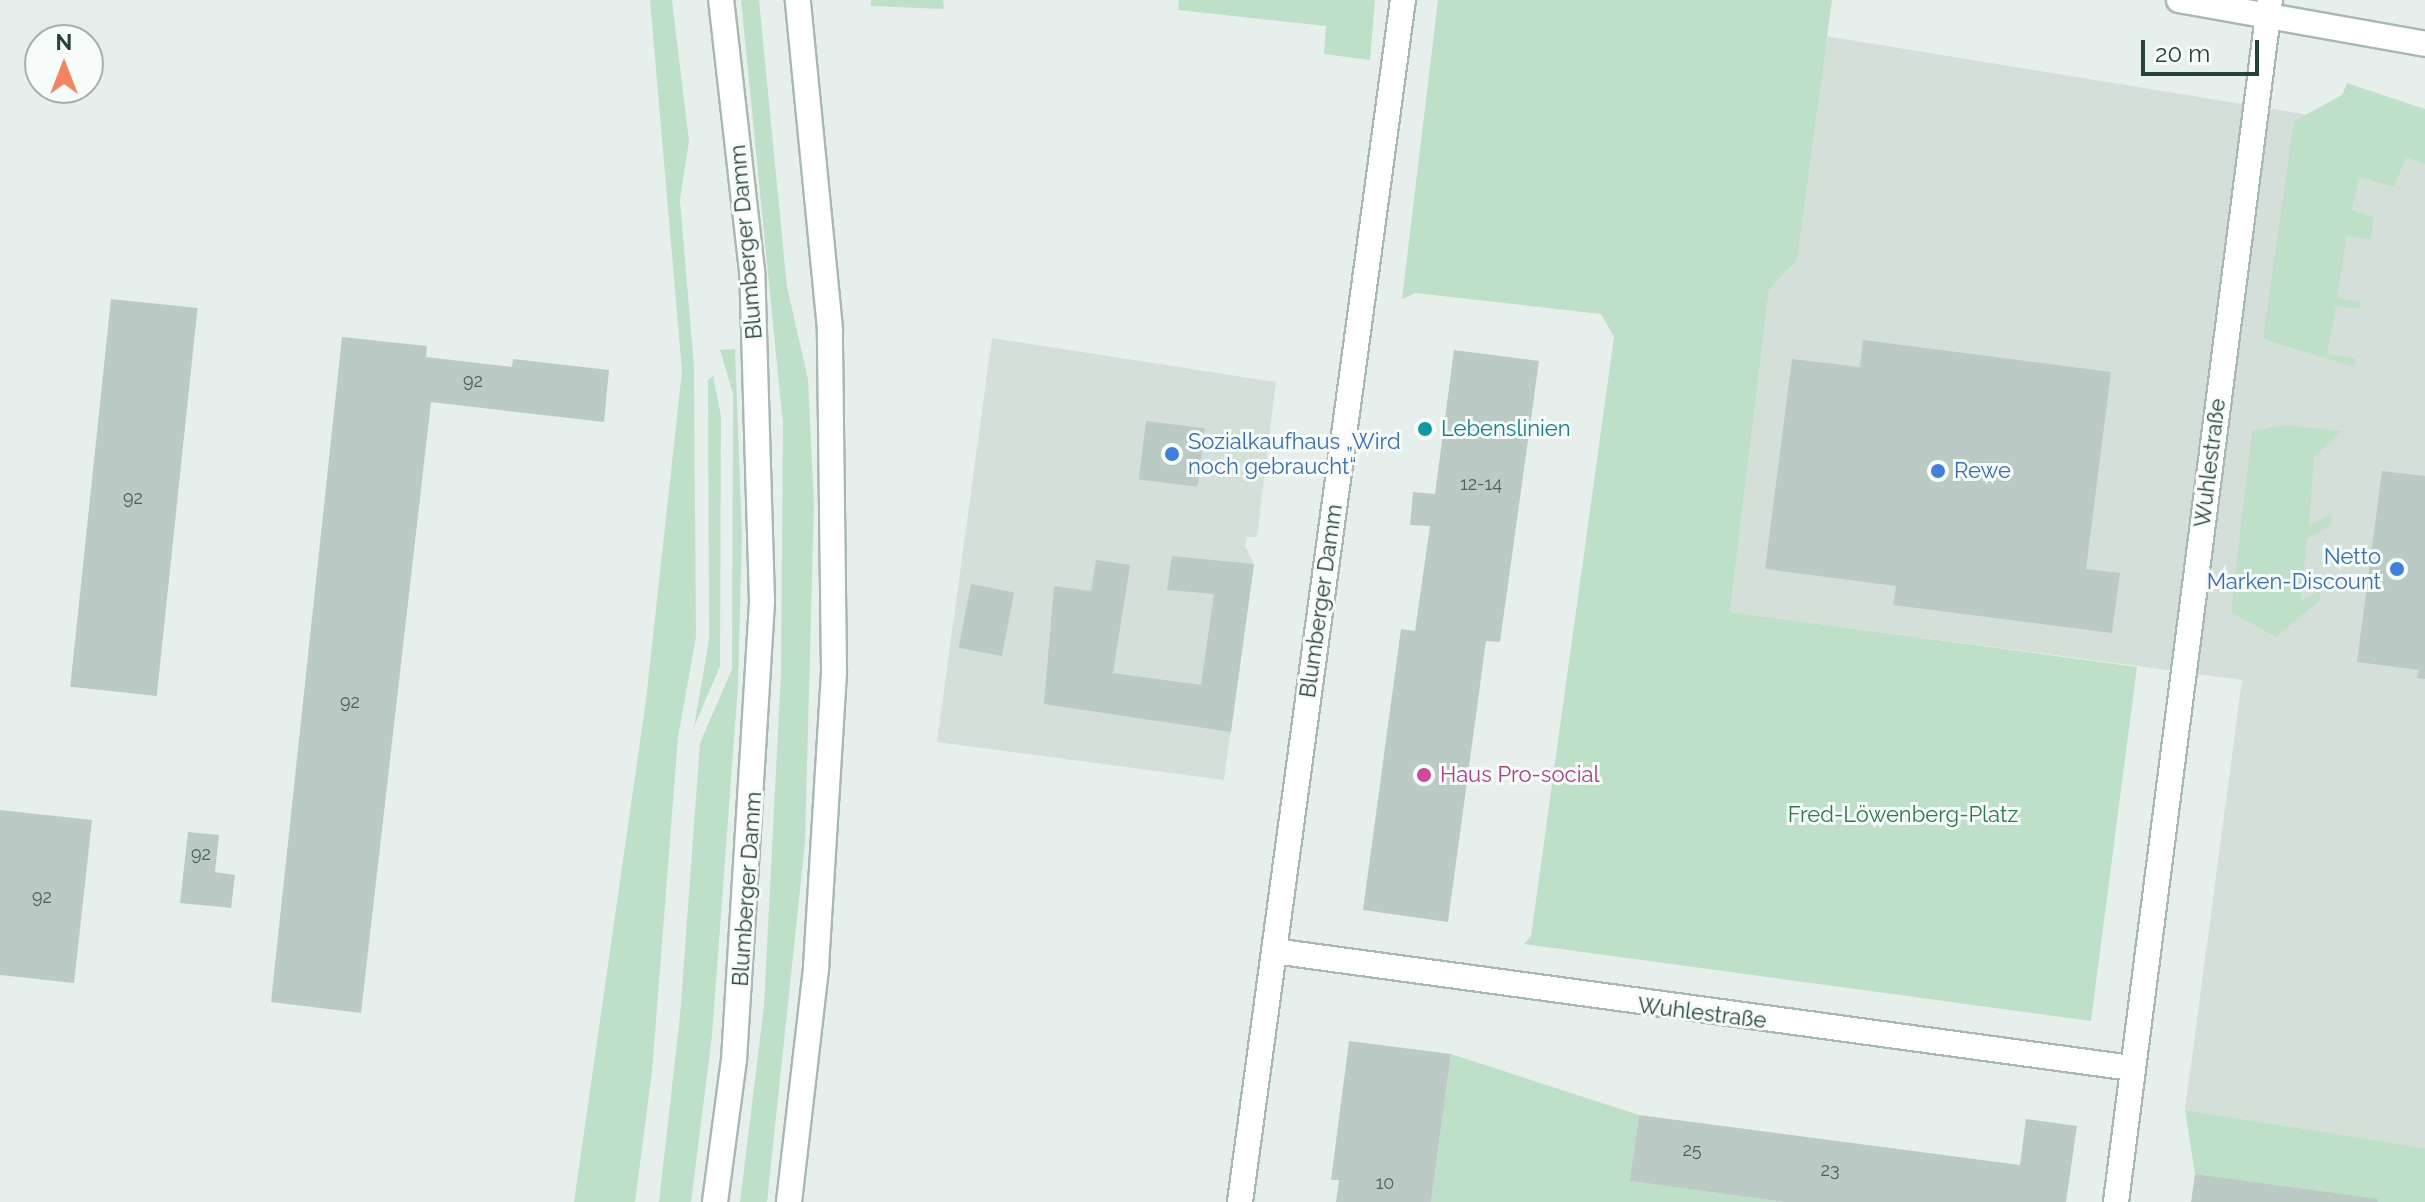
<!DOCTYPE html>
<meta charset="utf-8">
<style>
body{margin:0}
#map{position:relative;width:2425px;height:1202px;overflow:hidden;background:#e6efeb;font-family:Raleway,sans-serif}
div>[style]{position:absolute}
.built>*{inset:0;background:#d4dfda}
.green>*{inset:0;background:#bfe0c8}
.building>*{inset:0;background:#bbcac4;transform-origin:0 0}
.roads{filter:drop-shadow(2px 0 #a8b8b2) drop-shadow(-2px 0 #a8b8b2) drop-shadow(0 2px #a8b8b2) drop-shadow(0 -2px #a8b8b2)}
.street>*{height:24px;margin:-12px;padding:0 12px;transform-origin:12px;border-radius:12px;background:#fff}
.secondary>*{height:24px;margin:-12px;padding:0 12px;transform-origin:12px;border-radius:12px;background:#fff}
.dots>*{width:22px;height:22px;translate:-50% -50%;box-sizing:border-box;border:4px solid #f7fbf9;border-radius:50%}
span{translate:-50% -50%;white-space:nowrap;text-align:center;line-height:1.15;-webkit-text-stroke:6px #f7fbf9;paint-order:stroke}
.number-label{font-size:18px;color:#4a645c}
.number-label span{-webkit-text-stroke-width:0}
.street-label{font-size:22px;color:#24423a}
.culture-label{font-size:22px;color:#0d838f}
.left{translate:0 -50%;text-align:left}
.shop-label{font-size:22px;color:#366cbe}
.right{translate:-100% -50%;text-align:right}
.hotel-label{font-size:22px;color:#b23c85}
.park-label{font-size:22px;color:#2d7a4b}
.north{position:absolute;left:24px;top:24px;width:80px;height:80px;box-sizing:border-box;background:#f7fbf9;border:2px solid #a3b1ad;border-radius:50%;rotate:0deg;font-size:22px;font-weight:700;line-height:32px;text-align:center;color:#24423a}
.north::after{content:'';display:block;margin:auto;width:28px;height:36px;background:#f4845f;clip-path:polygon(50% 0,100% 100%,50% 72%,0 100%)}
.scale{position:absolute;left:2141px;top:40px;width:118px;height:36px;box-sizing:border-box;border:4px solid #24423a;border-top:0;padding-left:10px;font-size:24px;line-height:28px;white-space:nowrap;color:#24423a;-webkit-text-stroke:6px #f7fbf9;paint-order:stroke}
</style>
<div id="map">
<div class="built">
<div style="clip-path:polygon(1825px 36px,2358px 123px,2425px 147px,2425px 1148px,2185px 1110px,2242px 680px,1730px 612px,1769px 290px,1797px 259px)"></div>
<div style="clip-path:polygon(992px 338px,1276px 382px,1257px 537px,1247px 537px,1245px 546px,1254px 564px,1224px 780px,937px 742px)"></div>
</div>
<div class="green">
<div style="clip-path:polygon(650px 0,672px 0,689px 141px,680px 200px,694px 367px,696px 637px,678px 737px,652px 1072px,635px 1202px,574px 1202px,646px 700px,682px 371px)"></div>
<div style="clip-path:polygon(741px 0,759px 0,787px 287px,808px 379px,814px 504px,805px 843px,767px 1202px,740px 1202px,764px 1006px,781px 673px,783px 425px)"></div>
<div style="clip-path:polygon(871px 0,943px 0,944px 9px,871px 6px)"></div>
<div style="clip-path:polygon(1179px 0,1375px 0,1370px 60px,1324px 54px,1326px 26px,1178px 10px)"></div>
<div style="clip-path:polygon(1438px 0,1832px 0,1797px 260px,1769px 290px,1730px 612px,2137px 667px,2091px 1021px,1524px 944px,1531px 936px,1614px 337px,1601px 314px,1416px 293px,1402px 299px)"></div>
<div style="clip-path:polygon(2347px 83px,2425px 109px,2425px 164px,2406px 157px,2394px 187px,2359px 177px,2352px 210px,2374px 217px,2371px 239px,2347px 236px,2337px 298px,2361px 302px,2360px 309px,2336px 306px,2327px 354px,2355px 358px,2354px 367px,2263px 339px,2294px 121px,2342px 95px)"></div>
<div style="clip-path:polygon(735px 349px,742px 535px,738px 685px,712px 1036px,691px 1202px,659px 1202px,680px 1016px,700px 743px,732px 669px,733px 394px,720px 350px)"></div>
<div style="clip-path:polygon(713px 376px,721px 416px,720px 666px,694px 727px,709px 640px,708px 380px)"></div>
<div style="clip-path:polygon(2285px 425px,2342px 431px,2314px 457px,2309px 525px,2332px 515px,2330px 526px,2307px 539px,2301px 601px,2320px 591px,2320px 600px,2276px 637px,2231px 612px,2252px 431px)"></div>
<div style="clip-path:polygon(1451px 1054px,1639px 1115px,1631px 1181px,1784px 1202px,1431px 1202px)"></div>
<div style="clip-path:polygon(2185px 1110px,2425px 1148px,2425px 1202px,2378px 1202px,2195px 1174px)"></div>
</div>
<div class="building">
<div style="left:111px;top:299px;width:87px;height:390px;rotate:6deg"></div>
<div style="clip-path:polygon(342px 337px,427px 346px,426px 357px,512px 367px,513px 359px,609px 370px,604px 422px,431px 402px,361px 1013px,271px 1002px)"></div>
<div style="clip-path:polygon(1863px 340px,2111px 372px,2086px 569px,2120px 573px,2112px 633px,1893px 605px,1896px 586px,1765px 569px,1792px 359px,1860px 367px)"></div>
<div style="clip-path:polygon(1454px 350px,1539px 361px,1500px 642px,1486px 641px,1448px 922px,1363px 910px,1401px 629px,1415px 631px,1430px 526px,1410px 525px,1413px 492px,1435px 494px)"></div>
<div style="left:1146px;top:421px;width:59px;height:59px;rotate:7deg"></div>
<div style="clip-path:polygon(2382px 471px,2425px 476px,2425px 679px,2417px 678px,2419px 670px,2357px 662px)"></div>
<div style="clip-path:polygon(1172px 556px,1254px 564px,1231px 732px,1044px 704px,1054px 586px,1091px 591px,1096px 560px,1130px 565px,1113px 673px,1201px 685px,1214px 594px,1167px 590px)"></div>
<div style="left:971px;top:584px;width:44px;height:65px;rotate:11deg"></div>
<div style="clip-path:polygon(0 810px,92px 820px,74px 983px,0 975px)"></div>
<div style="clip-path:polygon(188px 832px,219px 835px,215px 872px,235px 875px,231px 908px,180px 903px)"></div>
<div style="clip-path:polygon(1349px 1041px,1451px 1054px,1431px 1202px,1336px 1202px,1339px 1180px,1331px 1180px)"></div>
<div style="clip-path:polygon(1639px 1115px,2020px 1165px,2026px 1119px,2077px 1126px,2066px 1202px,1784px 1202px,1630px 1181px)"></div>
<div style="clip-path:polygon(2195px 1174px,2378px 1199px,2378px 1202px,2191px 1202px)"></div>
</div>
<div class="roads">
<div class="street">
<div style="left:1274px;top:951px;width:865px;rotate:7.77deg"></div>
<div style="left:1240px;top:1202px;width:1213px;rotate:-82.28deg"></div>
<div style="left:2116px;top:1202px;width:1212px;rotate:-82.7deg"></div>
</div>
<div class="secondary">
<div style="left:2179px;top:0;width:250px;rotate:10.1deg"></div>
<div style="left:715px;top:1202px;width:143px;rotate:-82.4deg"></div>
<div style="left:734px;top:1060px;width:460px;rotate:-86.5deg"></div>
<div style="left:762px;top:601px;width:330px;rotate:-91.7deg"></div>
<div style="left:752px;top:271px;width:273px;rotate:-96.5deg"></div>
<div style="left:789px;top:1202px;width:237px;rotate:-83.4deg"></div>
<div style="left:816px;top:967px;width:297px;rotate:-86.5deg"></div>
<div style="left:834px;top:671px;width:342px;rotate:-90.7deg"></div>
<div style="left:830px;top:329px;width:331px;rotate:-95.6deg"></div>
</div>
</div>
<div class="dots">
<div style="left:1425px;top:429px;background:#0f9aa8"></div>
<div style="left:1172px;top:454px;background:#3f7fe0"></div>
<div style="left:1938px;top:471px;background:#3f7fe0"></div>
<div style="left:2397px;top:569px;background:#3f7fe0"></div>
<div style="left:1424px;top:775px;background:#d1479c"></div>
</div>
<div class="number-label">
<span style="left:473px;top:381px">92</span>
<span style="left:1481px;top:484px">12-14</span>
<span style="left:133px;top:498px">92</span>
<span style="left:350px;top:702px">92</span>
<span style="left:201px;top:854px">92</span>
<span style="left:42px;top:897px">92</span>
<span style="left:1692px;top:1150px">25</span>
<span style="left:1830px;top:1170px">23</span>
<span style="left:1385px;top:1183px">10</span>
</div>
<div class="street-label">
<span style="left:746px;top:242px;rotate:-95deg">Blumberger Damm</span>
<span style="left:2210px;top:463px;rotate:-83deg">Wuhlestraße</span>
<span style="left:1321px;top:601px;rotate:-82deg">Blumberger Damm</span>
<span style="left:747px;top:889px;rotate:-86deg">Blumberger Damm</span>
<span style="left:1702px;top:1013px;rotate:7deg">Wuhlestraße</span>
</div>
<div class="culture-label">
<span class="left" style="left:1441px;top:429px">Lebenslinien</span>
</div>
<div class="shop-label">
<span class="left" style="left:1188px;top:454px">Sozialkaufhaus „Wird<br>noch gebraucht“</span>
<span class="left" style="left:1954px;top:471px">Rewe</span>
<span class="right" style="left:2381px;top:569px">Netto<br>Marken-Discount</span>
</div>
<div class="hotel-label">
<span class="left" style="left:1440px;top:775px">Haus Pro-social</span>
</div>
<div class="park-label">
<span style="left:1903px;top:815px">Fred-Löwenberg-Platz</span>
</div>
<div class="north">N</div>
<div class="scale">20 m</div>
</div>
